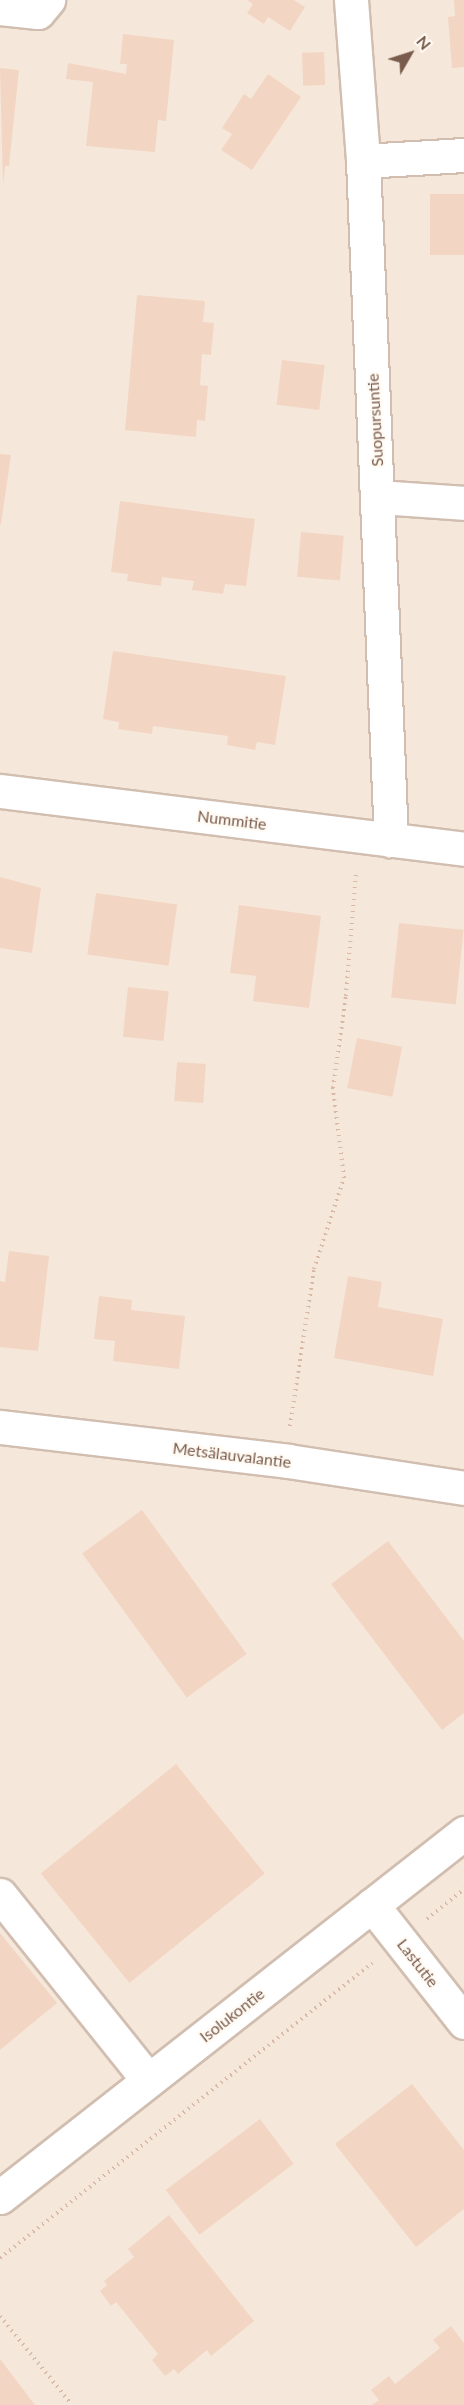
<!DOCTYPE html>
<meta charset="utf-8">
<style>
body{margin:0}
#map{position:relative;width:464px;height:2405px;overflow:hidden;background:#fdf6ec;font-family:Lato,sans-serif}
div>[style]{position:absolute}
.residential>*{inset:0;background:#f5e8da;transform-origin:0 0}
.building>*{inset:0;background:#f3d5c3;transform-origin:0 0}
.path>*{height:4px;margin-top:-2px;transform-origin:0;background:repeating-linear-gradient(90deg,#d9b8a5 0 1.5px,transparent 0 6px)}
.roads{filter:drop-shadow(2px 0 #d1beb0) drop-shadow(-2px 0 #d1beb0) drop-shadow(0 2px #d1beb0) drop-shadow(0 -2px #d1beb0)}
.minor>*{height:33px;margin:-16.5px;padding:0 16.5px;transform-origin:16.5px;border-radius:16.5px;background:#fff}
span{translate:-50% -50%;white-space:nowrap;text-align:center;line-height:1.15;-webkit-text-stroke:4.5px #fffaf3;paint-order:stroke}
.street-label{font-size:16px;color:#7a5c4d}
.north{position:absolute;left:380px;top:24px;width:60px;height:60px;-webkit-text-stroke:4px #fffaf3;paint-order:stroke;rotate:51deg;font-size:16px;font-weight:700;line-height:24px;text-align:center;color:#7a5c4d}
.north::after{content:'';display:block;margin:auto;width:21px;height:27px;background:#7a5c4d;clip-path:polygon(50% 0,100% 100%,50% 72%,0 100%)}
</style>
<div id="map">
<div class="residential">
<div style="left:0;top:0;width:464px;height:2405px"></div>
</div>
<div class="building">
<div style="clip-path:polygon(247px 0,294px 0,305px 7px,290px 31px,268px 17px,264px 24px,247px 13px,253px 4px)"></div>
<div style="clip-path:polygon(454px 0,464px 0,464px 67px,452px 68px,448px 17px,455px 16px)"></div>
<div style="clip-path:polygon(123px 34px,174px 40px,166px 121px,158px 120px,155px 152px,86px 146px,93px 82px,66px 79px,68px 63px,126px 74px,127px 64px,120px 64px)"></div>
<div style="left:324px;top:52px;width:33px;height:22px;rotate:88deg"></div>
<div style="clip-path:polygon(0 68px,19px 70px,9px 166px,5px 166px,3px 185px)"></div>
<div style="clip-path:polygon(268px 74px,301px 97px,252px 170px,221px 150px,232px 134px,222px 128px,244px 94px,251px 99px)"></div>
<div style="left:464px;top:194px;width:61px;height:34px;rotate:90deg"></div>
<div style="clip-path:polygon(137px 295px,205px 301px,203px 322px,214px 323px,211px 355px,202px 354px,200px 385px,208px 386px,205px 421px,197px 420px,196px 437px,125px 430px)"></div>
<div style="left:282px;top:360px;width:43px;height:45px;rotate:7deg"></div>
<div style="clip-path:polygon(0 454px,11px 455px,1px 524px,0 524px)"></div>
<div style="clip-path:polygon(120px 501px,255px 519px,246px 586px,225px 584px,223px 594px,192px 590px,194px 581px,162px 577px,161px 586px,127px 581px,128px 574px,111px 572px)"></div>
<div style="left:301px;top:532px;width:43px;height:45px;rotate:5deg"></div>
<div style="clip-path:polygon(113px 651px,286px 676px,275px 745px,257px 742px,255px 750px,227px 745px,228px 736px,153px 726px,152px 734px,118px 729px,119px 722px,103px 719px)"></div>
<div style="clip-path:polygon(0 877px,41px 888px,32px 953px,0 948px)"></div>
<div style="left:96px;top:893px;width:82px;height:62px;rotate:8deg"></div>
<div style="clip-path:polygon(239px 905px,321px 916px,309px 1008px,253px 1001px,256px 976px,230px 973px)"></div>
<div style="left:399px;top:923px;width:65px;height:75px;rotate:6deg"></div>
<div style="left:128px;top:987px;width:41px;height:50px;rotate:6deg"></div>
<div style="left:357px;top:1038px;width:46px;height:51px;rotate:11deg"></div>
<div style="left:177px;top:1062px;width:29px;height:39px;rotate:4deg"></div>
<div style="clip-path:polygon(9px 1251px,49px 1256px,38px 1351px,0 1347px,0 1281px,5px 1282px)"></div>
<div style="clip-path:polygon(348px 1276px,382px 1282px,378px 1307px,443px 1319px,433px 1376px,334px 1358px)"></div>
<div style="clip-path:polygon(99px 1296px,132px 1300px,131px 1310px,185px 1316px,179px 1369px,113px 1361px,115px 1341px,94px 1339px)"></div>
<div style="left:142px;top:1510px;width:178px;height:74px;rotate:54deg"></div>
<div style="clip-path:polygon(388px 1541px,464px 1641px,464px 1713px,442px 1730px,331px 1584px)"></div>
<div style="left:176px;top:1764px;width:141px;height:174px;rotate:51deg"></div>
<div style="clip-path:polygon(0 1933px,57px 2003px,0 2050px)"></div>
<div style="clip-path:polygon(412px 2084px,464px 2150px,464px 2209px,416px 2247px,335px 2144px)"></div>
<div style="left:260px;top:2119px;width:56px;height:118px;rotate:53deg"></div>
<div style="clip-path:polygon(169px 2215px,254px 2321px,211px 2356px,207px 2350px,178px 2374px,174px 2369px,165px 2376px,152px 2360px,158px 2354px,116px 2302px,111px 2306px,100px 2291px,107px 2285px,104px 2281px,134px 2257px,128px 2249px)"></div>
<div style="clip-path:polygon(451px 2326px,464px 2343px,464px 2405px,372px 2405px,379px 2400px,371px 2390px,389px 2376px,395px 2384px,440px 2348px,433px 2340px)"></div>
<div style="clip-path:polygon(0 2359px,35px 2405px,0 2405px)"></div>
</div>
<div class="path">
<div style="left:290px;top:1426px;width:159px;rotate:-81.3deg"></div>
<div style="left:314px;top:1269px;width:96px;rotate:-71.8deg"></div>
<div style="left:344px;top:1178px;width:91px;rotate:-97deg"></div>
<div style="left:333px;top:1088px;width:93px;rotate:-82deg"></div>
<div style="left:346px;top:996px;width:124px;rotate:-85.4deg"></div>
<div style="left:427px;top:1919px;width:48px;rotate:-39deg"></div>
<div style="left:0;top:2258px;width:475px;rotate:-38.4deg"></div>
<div style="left:0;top:2316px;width:114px;rotate:51deg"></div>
</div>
<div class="roads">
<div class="minor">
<div style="left:351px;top:0;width:161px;rotate:85.7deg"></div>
<div style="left:363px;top:161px;width:680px;rotate:87.64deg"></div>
<div style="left:0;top:8px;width:38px;rotate:6deg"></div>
<div style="left:38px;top:12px;width:16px;rotate:-50deg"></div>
<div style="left:363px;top:161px;width:101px;rotate:-3.4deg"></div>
<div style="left:379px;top:497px;width:85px;rotate:4deg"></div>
<div style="left:0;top:791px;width:468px;rotate:7.1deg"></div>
<div style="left:0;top:1427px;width:290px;rotate:6.7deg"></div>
<div style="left:288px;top:1461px;width:178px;rotate:8.7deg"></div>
<div style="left:0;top:1895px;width:237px;rotate:51.3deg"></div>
<div style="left:372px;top:1905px;width:149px;rotate:51.8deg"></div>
<div style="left:0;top:2197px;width:590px;rotate:-38.11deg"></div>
</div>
</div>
<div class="street-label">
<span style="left:375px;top:420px;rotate:-93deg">Suopursuntie</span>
<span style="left:232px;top:820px;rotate:7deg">Nummitie</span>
<span style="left:232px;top:1455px;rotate:7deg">Metsälauvalantie</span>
<span style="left:418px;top:1963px;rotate:52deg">Lastutie</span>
<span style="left:232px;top:2015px;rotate:-38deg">Isolukontie</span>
</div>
<div class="north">N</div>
</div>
